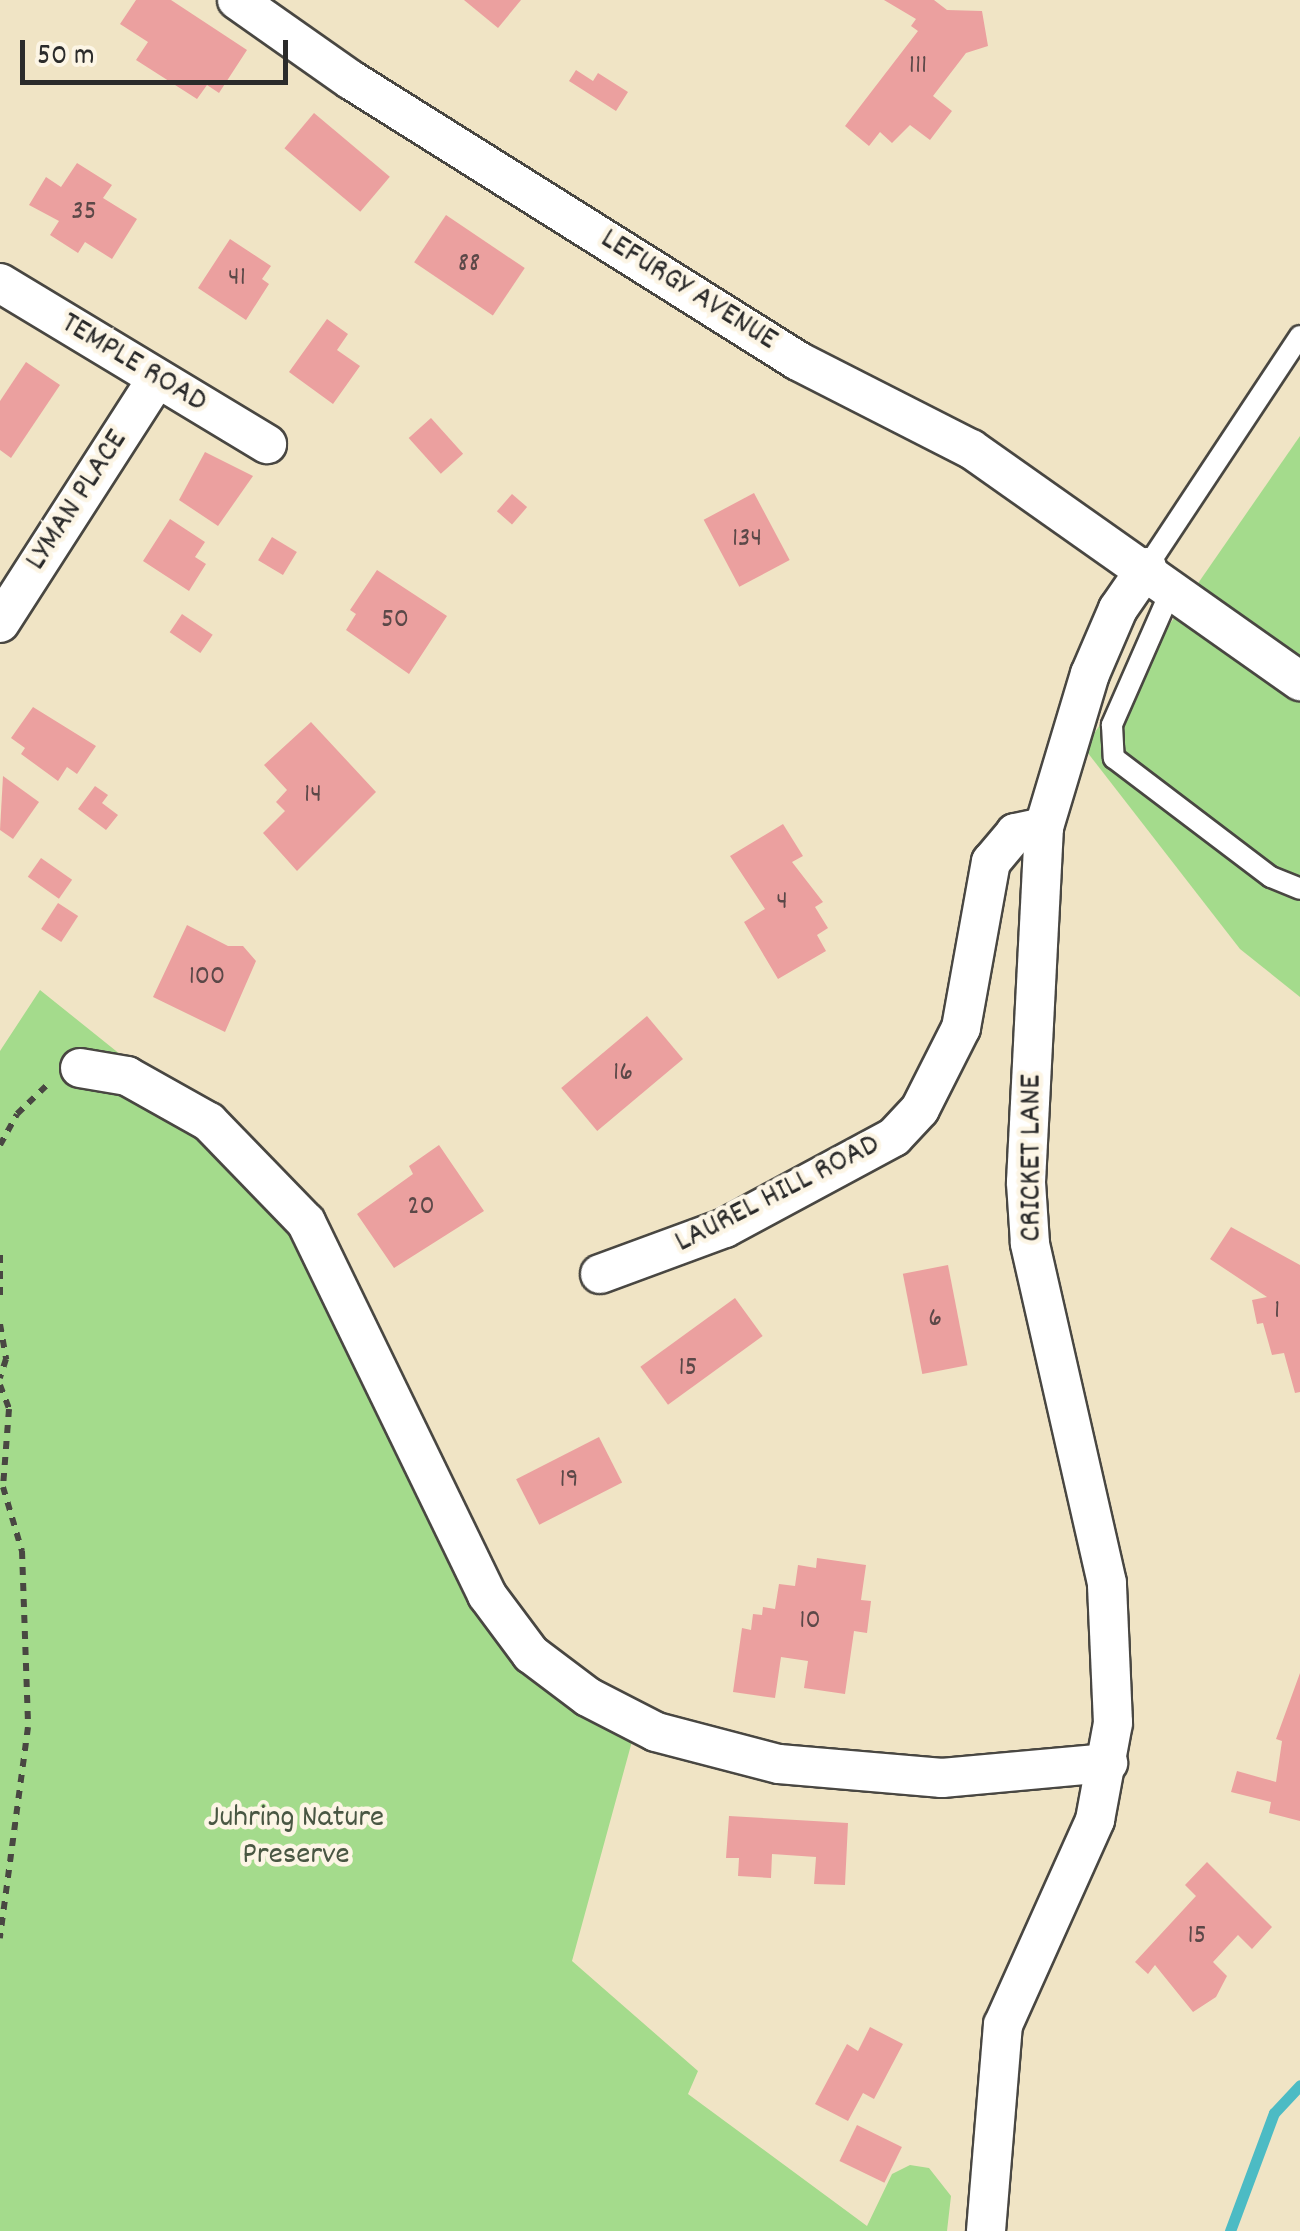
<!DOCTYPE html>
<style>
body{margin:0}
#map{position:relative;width:1300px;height:2231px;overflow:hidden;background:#f0e4c5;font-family:Dekko,sans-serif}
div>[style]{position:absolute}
.green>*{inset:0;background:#a4db8c}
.stream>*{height:11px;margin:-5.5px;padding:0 5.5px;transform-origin:5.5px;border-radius:5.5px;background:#4cbbc4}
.building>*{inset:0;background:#eba09f;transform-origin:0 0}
.path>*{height:6px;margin-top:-3px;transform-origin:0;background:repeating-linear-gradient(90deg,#494742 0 8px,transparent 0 16px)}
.roads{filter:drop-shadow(2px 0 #494742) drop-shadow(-2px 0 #494742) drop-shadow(0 2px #494742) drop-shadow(0 -2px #494742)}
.lane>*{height:20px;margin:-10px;padding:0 10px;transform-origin:10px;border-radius:10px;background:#fff}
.street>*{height:38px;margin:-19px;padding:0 19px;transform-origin:19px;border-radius:19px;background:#fff}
span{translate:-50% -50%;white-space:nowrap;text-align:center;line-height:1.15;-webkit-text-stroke:9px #fcf5e5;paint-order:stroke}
.number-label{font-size:28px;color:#5b4848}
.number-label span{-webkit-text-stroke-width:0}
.street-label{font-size:32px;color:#2b2b2b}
.park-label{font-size:32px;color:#495743}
.scale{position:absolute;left:20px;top:40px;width:268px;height:45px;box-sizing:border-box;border:5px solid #2b2b2b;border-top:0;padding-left:12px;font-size:30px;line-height:35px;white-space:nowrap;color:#2b2b2b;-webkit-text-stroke:8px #fcf5e5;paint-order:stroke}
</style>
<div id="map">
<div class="green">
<div style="clip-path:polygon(1300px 436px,1300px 997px,1240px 949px,1084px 748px)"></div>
<div style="clip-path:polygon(40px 990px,277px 1180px,487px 1595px,637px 1723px,572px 1961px,698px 2071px,688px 2094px,867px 2226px,892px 2174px,910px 2165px,929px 2168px,951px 2196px,947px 2231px,0 2231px,0 1051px)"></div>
</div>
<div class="stream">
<div style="left:1230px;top:2231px;width:126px;rotate:-69.6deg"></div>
<div style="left:1274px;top:2113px;width:38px;rotate:-47deg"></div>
</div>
<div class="building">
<div style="clip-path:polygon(136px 0,171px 0,247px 50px,219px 93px,207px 85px,197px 99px,136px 60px,148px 42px,120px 24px)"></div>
<div style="clip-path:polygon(464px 0,521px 0,498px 28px)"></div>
<div style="clip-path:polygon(884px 0,934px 0,947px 10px,982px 11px,988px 46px,966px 53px,933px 96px,952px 111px,930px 140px,910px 125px,892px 143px,880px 132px,869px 146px,845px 126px,918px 31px,911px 26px,916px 19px)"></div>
<div style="clip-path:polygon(576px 70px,593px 81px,598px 73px,628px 92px,616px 111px,569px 81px)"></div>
<div style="left:314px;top:113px;width:99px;height:46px;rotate:40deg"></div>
<div style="clip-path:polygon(77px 163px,112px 185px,103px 198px,137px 219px,112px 259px,85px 242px,78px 253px,50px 235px,59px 221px,29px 205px,46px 177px,61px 187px)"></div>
<div style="left:446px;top:215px;width:95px;height:57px;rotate:34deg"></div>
<div style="clip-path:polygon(230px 239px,271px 266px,262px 279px,269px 284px,246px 320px,198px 288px)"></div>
<div style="clip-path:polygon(327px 319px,348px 334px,337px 350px,360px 366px,333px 404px,289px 372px)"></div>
<div style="clip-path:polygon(26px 362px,60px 385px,11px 458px,0 450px,0 401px)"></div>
<div style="left:431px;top:418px;width:48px;height:30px;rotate:48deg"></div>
<div style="clip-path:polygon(205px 452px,253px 476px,218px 526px,179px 500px)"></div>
<div style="left:754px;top:493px;width:76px;height:57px;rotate:62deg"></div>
<div style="left:512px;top:494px;width:20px;height:23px;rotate:41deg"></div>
<div style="clip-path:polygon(170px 519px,205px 542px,195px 557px,206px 564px,189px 591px,143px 561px)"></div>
<div style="left:272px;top:537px;width:29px;height:27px;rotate:31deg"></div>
<div style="clip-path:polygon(377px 570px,447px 616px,409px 674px,346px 630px,356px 614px,350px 610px)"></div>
<div style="left:182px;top:614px;width:37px;height:22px;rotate:34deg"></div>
<div style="clip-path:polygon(33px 707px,96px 746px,77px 774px,67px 767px,58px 781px,21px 754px,25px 748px,11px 738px)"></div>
<div style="clip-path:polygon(311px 722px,376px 792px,297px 871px,263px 833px,285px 811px,276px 802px,287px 790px,264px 765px)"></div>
<div style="clip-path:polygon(3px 776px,39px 802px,13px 839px,0 830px)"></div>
<div style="clip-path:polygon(95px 786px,108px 795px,102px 803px,118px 815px,106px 830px,78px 809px)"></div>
<div style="clip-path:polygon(783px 824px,803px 856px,792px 862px,823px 902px,815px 907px,828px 928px,817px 935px,826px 951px,778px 979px,744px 922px,765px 909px,730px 856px)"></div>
<div style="left:41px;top:858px;width:38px;height:23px;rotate:35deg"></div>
<div style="left:58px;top:903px;width:24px;height:31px;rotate:33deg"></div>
<div style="clip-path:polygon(187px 925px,228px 946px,243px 946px,256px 961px,225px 1032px,153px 997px)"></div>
<div style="left:647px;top:1016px;width:56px;height:112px;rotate:50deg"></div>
<div style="clip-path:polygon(439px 1145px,484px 1211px,394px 1268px,357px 1214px,413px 1174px,409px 1166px)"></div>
<div style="clip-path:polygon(1231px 1227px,1300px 1265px,1300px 1392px,1295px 1393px,1284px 1353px,1272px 1355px,1263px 1323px,1257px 1324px,1252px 1300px,1267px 1297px,1210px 1259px)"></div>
<div style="left:948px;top:1265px;width:102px;height:46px;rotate:79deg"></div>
<div style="left:735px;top:1298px;width:47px;height:117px;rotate:54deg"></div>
<div style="left:599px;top:1437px;width:51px;height:93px;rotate:63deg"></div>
<div style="clip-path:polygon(817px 1558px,866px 1565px,861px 1600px,871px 1601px,867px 1633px,854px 1631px,845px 1694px,804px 1688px,808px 1661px,781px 1657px,775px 1698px,733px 1692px,742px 1628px,751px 1630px,753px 1614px,762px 1615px,763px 1607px,775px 1609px,779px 1584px,795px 1586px,798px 1565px,816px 1568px)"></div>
<div style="clip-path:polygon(1300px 1673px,1300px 1821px,1269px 1813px,1271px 1802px,1231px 1792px,1237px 1771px,1276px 1782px,1282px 1741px,1276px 1739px)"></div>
<div style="clip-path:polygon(729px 1816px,848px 1823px,845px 1885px,814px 1884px,816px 1857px,772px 1854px,771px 1878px,738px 1876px,739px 1858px,726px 1858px)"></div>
<div style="clip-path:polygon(1207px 1862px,1272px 1927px,1252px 1949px,1238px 1935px,1213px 1962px,1227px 1976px,1216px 1997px,1193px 2012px,1155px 1965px,1148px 1974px,1135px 1962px,1196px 1896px,1185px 1885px)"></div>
<div style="clip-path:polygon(870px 2027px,903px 2044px,874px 2099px,863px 2093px,848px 2121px,815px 2104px,847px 2044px,858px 2051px)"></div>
<div style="left:857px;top:2125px;width:50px;height:40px;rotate:26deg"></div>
</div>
<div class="path">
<div style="left:0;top:1145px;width:35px;rotate:-61deg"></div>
<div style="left:17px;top:1114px;width:47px;rotate:-44.1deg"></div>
<div style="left:0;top:1255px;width:44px;rotate:90deg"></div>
<div style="left:0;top:1324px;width:36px;rotate:80deg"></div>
<div style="left:6px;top:1359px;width:20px;rotate:108deg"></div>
<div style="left:0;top:1385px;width:26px;rotate:69deg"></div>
<div style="left:9px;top:1409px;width:78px;rotate:94.4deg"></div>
<div style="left:3px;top:1487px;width:67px;rotate:73.5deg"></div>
<div style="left:22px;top:1551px;width:176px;rotate:88deg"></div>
<div style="left:28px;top:1727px;width:213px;rotate:97.6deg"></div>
</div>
<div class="roads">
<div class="lane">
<div style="left:1147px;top:567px;width:277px;rotate:-56.5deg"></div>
<div style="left:1172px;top:588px;width:150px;rotate:113.7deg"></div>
<div style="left:1112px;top:725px;width:33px;rotate:87deg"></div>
<div style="left:1114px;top:758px;width:197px;rotate:37.2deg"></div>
<div style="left:1271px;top:877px;width:31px;rotate:22deg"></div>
</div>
<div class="street">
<div style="left:237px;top:0;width:139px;rotate:35.1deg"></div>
<div style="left:351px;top:80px;width:528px;rotate:32.15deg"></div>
<div style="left:798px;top:361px;width:194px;rotate:27deg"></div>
<div style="left:971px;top:449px;width:403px;rotate:35.2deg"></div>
<div style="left:0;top:283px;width:312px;rotate:31.1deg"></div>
<div style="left:0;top:623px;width:289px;rotate:-57.3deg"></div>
<div style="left:80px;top:1068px;width:48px;rotate:9.7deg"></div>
<div style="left:127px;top:1076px;width:94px;rotate:29.3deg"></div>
<div style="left:209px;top:1122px;width:139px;rotate:45.9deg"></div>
<div style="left:306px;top:1222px;width:415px;rotate:64.1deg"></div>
<div style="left:487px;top:1595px;width:74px;rotate:53.3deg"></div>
<div style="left:531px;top:1654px;width:71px;rotate:37deg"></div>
<div style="left:588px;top:1697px;width:76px;rotate:27.2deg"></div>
<div style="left:656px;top:1732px;width:127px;rotate:14.6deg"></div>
<div style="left:779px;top:1764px;width:164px;rotate:4.9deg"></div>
<div style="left:942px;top:1778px;width:167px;rotate:-5.2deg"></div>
<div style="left:600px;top:1274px;width:133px;rotate:-20.2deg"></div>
<div style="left:725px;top:1228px;width:192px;rotate:-28.3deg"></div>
<div style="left:894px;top:1137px;width:38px;rotate:-47deg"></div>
<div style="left:920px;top:1109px;width:91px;rotate:-63.2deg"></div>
<div style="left:961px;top:1028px;width:169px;rotate:-79.8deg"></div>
<div style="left:991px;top:862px;width:38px;rotate:-50deg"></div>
<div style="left:1015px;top:833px;width:30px;rotate:-12deg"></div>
<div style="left:986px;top:2231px;width:207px;rotate:-85.3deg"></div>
<div style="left:1003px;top:2025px;width:225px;rotate:-65.8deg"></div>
<div style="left:1095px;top:1820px;width:99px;rotate:-79.5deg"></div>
<div style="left:1113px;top:1723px;width:140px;rotate:-92.5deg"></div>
<div style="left:1107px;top:1583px;width:349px;rotate:-102.8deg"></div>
<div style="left:1030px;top:1243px;width:61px;rotate:-93.8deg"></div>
<div style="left:1026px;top:1182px;width:355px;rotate:-87.1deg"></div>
<div style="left:1044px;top:827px;width:160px;rotate:-73.3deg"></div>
<div style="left:1090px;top:674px;width:71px;rotate:-66.7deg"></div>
<div style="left:1118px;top:609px;width:51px;rotate:-55.4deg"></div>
</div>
</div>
<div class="number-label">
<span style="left:918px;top:67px">111</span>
<span style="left:84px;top:213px">35</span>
<span style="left:469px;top:265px">88</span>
<span style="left:237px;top:279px">41</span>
<span style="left:747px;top:540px">134</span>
<span style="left:395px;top:621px">50</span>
<span style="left:313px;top:796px">14</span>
<span style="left:782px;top:903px">4</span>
<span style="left:207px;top:978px">100</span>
<span style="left:623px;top:1074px">16</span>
<span style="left:421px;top:1208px">20</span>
<span style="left:1277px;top:1312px">1</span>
<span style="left:935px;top:1320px">6</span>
<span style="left:688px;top:1369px">15</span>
<span style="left:569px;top:1481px">19</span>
<span style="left:810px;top:1622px">10</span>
<span style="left:1197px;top:1937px">15</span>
</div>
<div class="street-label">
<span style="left:688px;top:291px;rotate:32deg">LEFURGY AVENUE</span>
<span style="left:133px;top:364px;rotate:31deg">TEMPLE ROAD</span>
<span style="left:78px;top:501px;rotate:-57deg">LYMAN PLACE</span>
<span style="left:1033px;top:1158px;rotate:-90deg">CRICKET LANE</span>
<span style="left:778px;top:1195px;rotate:-27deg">LAUREL HILL ROAD</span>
</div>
<div class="park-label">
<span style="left:296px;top:1838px">Juhring Nature<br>Preserve</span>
</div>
<div class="scale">50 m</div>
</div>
